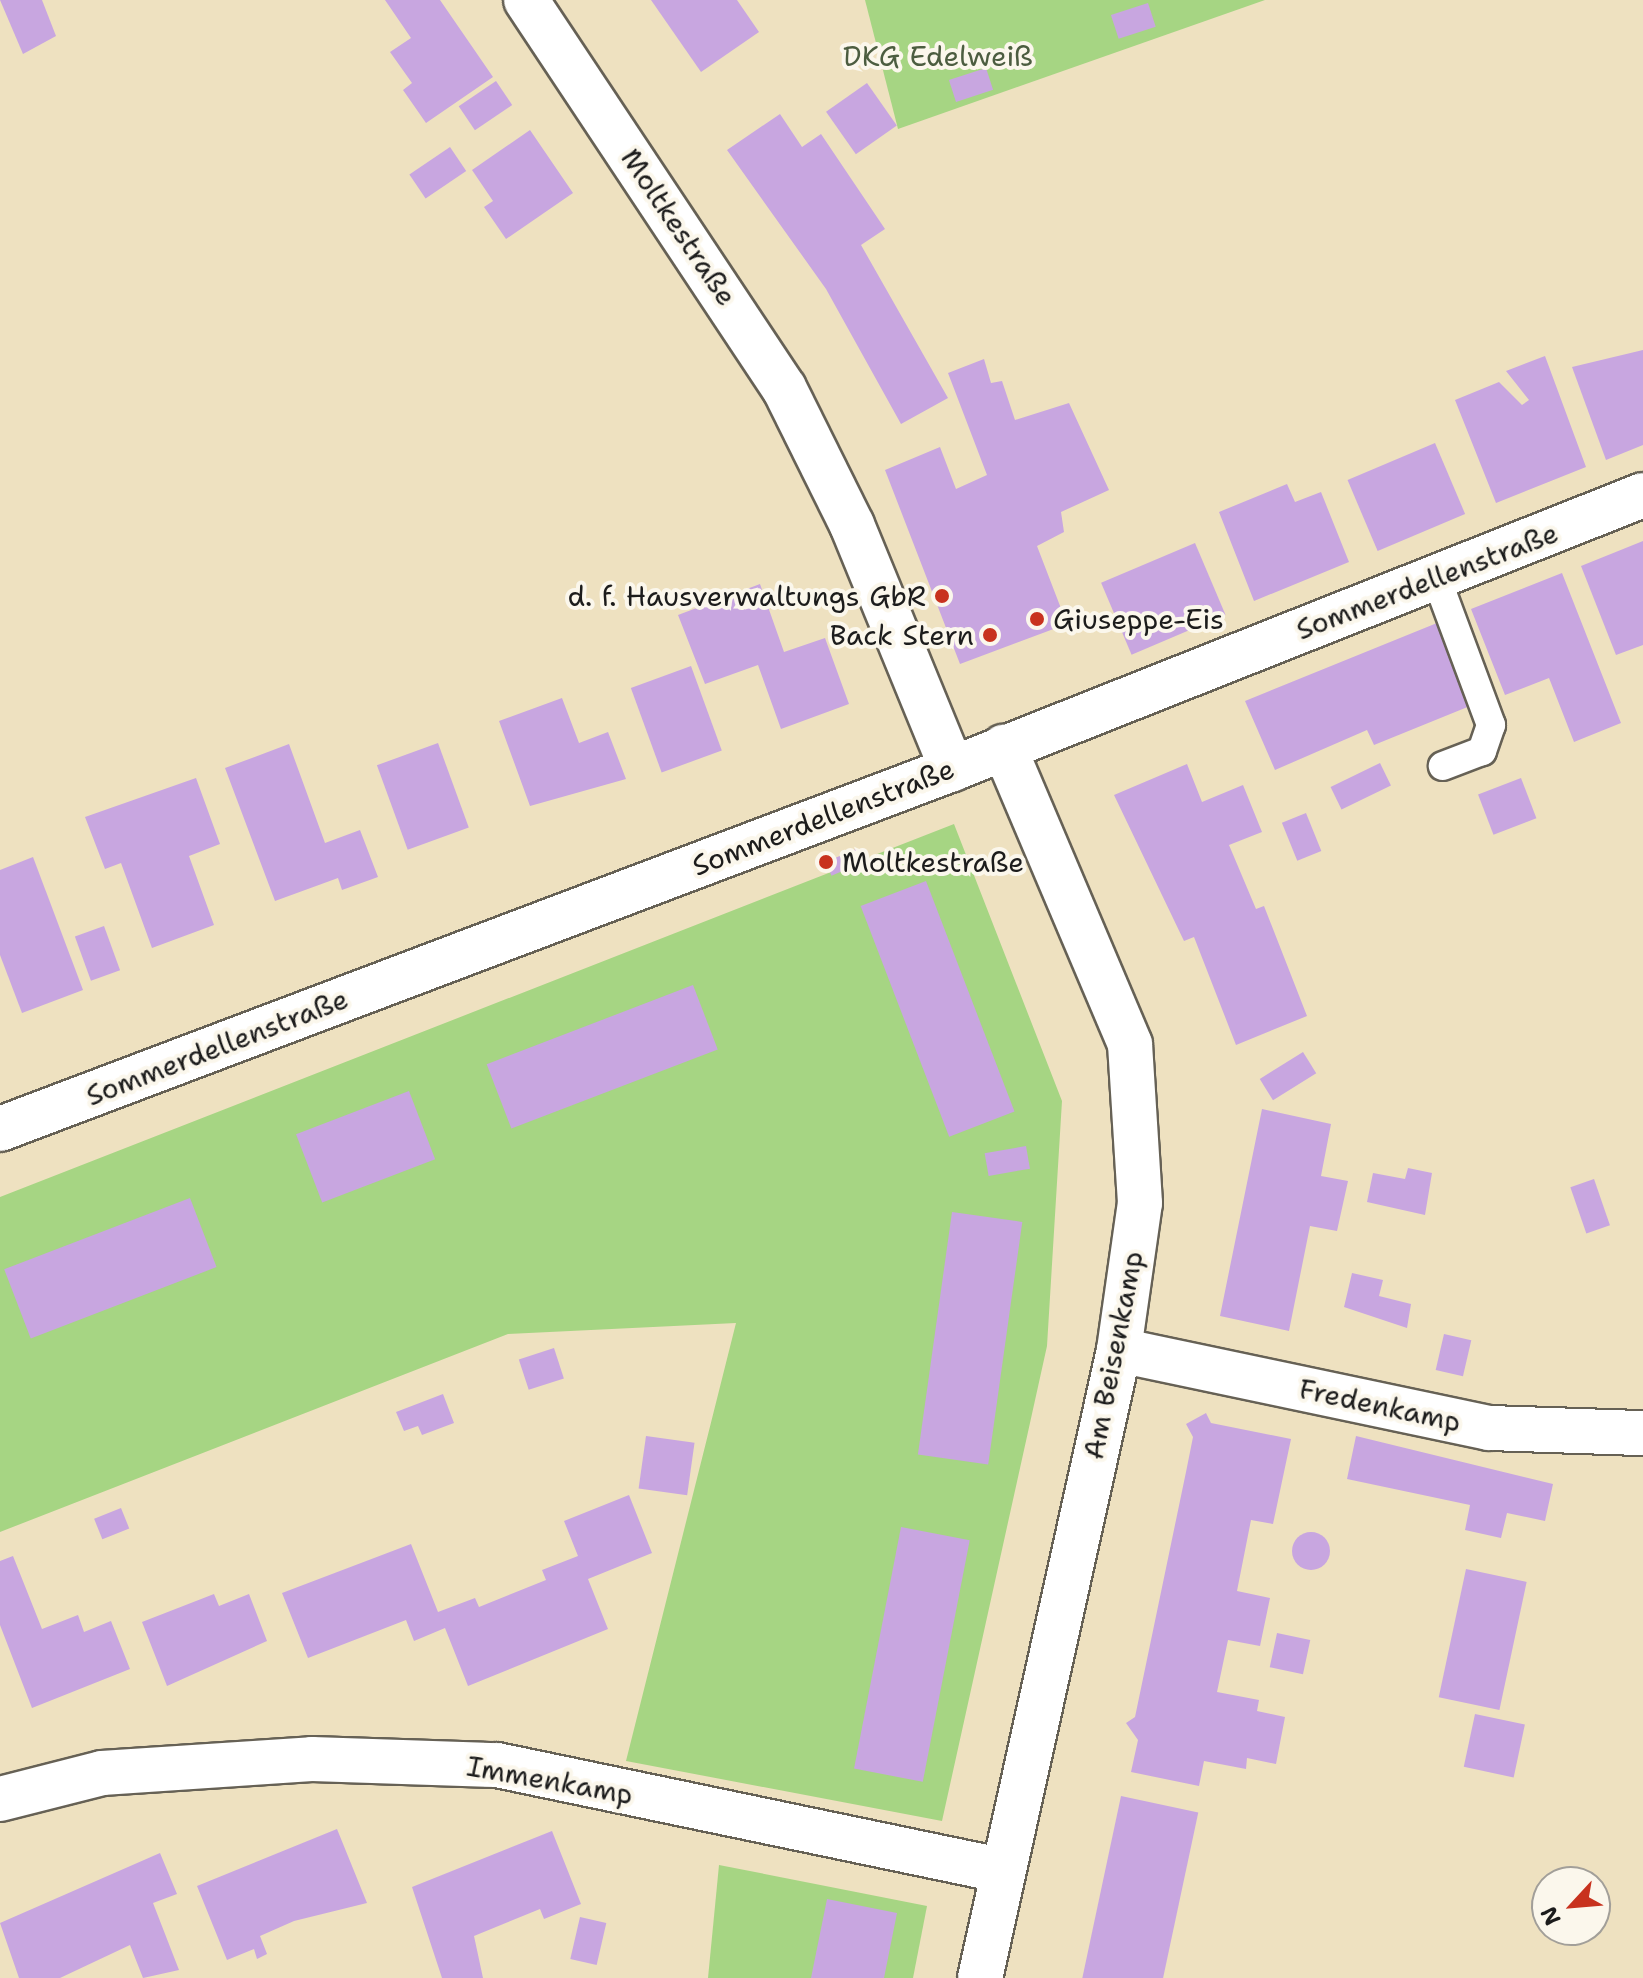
<!DOCTYPE html>
<meta charset="utf-8">
<style>
body{margin:0}
#map{position:relative;width:1643px;height:1978px;overflow:hidden;background:#eee1c0;font-family:"Shantell Sans",sans-serif}
div>[style]{position:absolute}
.green>*{inset:0;background:#a6d583}
.building>*{inset:0;background:#c8a6e0;transform-origin:0 0}
.round{border-radius:50%}
.roads{filter:drop-shadow(2px 0 #666155) drop-shadow(-2px 0 #666155) drop-shadow(0 2px #666155) drop-shadow(0 -2px #666155)}
.lane>*{height:28px;margin:-14px;padding:0 14px;transform-origin:14px;border-radius:14px;background:#fff}
.street>*{height:44px;margin:-22px;padding:0 22px;transform-origin:22px;border-radius:22px;background:#fff}
.dots>*{width:22px;height:22px;translate:-50% -50%;box-sizing:border-box;border:4px solid #fbf7ec;border-radius:50%}
span{translate:-50% -50%;white-space:nowrap;text-align:center;line-height:1.15;-webkit-text-stroke:8px #fbf7ec;paint-order:stroke}
.park-label{font-size:28px;color:#4c5d40}
.street-label{font-size:28px;color:#1c1c1c}
.poi-label{font-size:28px;color:#1c1c1c}
.right{translate:-100% -50%;text-align:right}
.left{translate:0 -50%;text-align:left}
.north{position:absolute;left:1531px;top:1866px;width:80px;height:80px;box-sizing:border-box;background:#fbf7ec;border:2px solid #a29f99;border-radius:50%;rotate:244deg;font-size:22px;font-weight:700;line-height:32px;text-align:center;color:#1c1c1c}
.north::after{content:'';display:block;margin:auto;width:28px;height:36px;background:#c8321e;clip-path:polygon(50% 0,100% 100%,50% 72%,0 100%)}
</style>
<div id="map">
<div class="green">
<div style="clip-path:polygon(865px 0,1265px 0,898px 129px)"></div>
<div style="clip-path:polygon(954px 824px,1062px 1101px,1047px 1346px,942px 1821px,626px 1761px,736px 1323px,508px 1334px,0 1532px,0 1197px)"></div>
<div style="clip-path:polygon(719px 1865px,927px 1906px,913px 1978px,708px 1978px)"></div>
</div>
<div class="building">
<div style="clip-path:polygon(0 0,42px 0,56px 36px,23px 54px)"></div>
<div style="clip-path:polygon(385px 0,440px 0,493px 77px,426px 123px,403px 90px,412px 83px,390px 52px,411px 38px)"></div>
<div style="clip-path:polygon(651px 0,737px 0,759px 32px,701px 72px)"></div>
<div style="left:1148px;top:3px;width:25px;height:39px;rotate:72deg"></div>
<div style="left:986px;top:68px;width:23px;height:39px;rotate:72deg"></div>
<div style="left:496px;top:81px;width:29px;height:45px;rotate:56deg"></div>
<div style="left:867px;top:83px;width:52px;height:50px;rotate:55deg"></div>
<div style="clip-path:polygon(780px 114px,802px 147px,821px 134px,885px 229px,861px 245px,948px 398px,901px 424px,826px 289px,727px 150px)"></div>
<div style="clip-path:polygon(530px 130px,573px 193px,506px 239px,484px 207px,493px 201px,472px 170px)"></div>
<div style="left:450px;top:147px;width:29px;height:49px;rotate:56deg"></div>
<div style="clip-path:polygon(1643px 350px,1643px 445px,1606px 460px,1572px 367px)"></div>
<div style="clip-path:polygon(1545px 356px,1586px 467px,1496px 503px,1455px 400px,1499px 382px,1522px 405px,1529px 400px,1506px 371px)"></div>
<div style="clip-path:polygon(984px 359px,991px 383px,1002px 381px,1015px 420px,1069px 403px,1109px 490px,1061px 512px,1064px 532px,1037px 546px,1067px 624px,960px 664px,885px 470px,940px 447px,956px 489px,987px 475px,948px 373px)"></div>
<div style="left:1435px;top:443px;width:77px;height:95px;rotate:67deg"></div>
<div style="clip-path:polygon(1287px 484px,1295px 502px,1321px 492px,1349px 562px,1254px 601px,1219px 512px)"></div>
<div style="clip-path:polygon(1643px 541px,1643px 645px,1616px 655px,1581px 566px)"></div>
<div style="left:1195px;top:543px;width:78px;height:102px;rotate:67deg"></div>
<div style="clip-path:polygon(1562px 573px,1621px 723px,1574px 742px,1549px 678px,1505px 695px,1471px 609px)"></div>
<div style="clip-path:polygon(760px 584px,784px 652px,825px 638px,849px 704px,781px 729px,758px 665px,705px 684px,678px 615px)"></div>
<div style="clip-path:polygon(1437px 623px,1470px 706px,1374px 745px,1367px 730px,1275px 770px,1245px 701px)"></div>
<div style="left:691px;top:666px;width:90px;height:64px;rotate:70deg"></div>
<div style="clip-path:polygon(562px 698px,579px 743px,608px 732px,626px 779px,530px 806px,499px 721px)"></div>
<div style="left:438px;top:743px;width:90px;height:65px;rotate:70deg"></div>
<div style="clip-path:polygon(289px 744px,325px 843px,360px 830px,378px 877px,342px 890px,338px 878px,275px 901px,225px 768px)"></div>
<div style="left:1380px;top:763px;width:25px;height:55px;rotate:64deg"></div>
<div style="clip-path:polygon(1187px 764px,1202px 802px,1243px 785px,1262px 832px,1229px 845px,1256px 909px,1264px 906px,1307px 1016px,1236px 1045px,1194px 937px,1184px 941px,1114px 795px)"></div>
<div style="clip-path:polygon(196px 778px,220px 844px,189px 856px,214px 925px,152px 948px,121px 863px,105px 869px,85px 817px)"></div>
<div style="left:1521px;top:778px;width:43px;height:46px;rotate:69deg"></div>
<div style="left:1306px;top:813px;width:41px;height:26px;rotate:68deg"></div>
<div style="left:856px;top:849px;width:15px;height:33px;rotate:67deg"></div>
<div style="clip-path:polygon(33px 857px,83px 990px,22px 1013px,0 955px,0 870px)"></div>
<div style="left:926px;top:881px;width:247px;height:70px;rotate:69deg"></div>
<div style="left:104px;top:926px;width:47px;height:31px;rotate:70deg"></div>
<div style="left:693px;top:985px;width:69px;height:221px;rotate:69deg"></div>
<div style="left:1303px;top:1052px;width:25px;height:51px;rotate:58deg"></div>
<div style="left:409px;top:1091px;width:73px;height:121px;rotate:69deg"></div>
<div style="clip-path:polygon(1262px 1109px,1331px 1124px,1321px 1176px,1348px 1181px,1337px 1231px,1310px 1226px,1289px 1331px,1220px 1316px)"></div>
<div style="left:1026px;top:1146px;width:23px;height:42px;rotate:80deg"></div>
<div style="clip-path:polygon(1408px 1168px,1432px 1173px,1425px 1215px,1367px 1202px,1373px 1173px,1405px 1179px)"></div>
<div style="left:1594px;top:1179px;width:49px;height:25px;rotate:71deg"></div>
<div style="left:190px;top:1198px;width:74px;height:199px;rotate:69deg"></div>
<div style="left:952px;top:1212px;width:71px;height:245px;rotate:8deg"></div>
<div style="clip-path:polygon(1352px 1273px,1383px 1280px,1379px 1296px,1411px 1304px,1407px 1328px,1344px 1307px)"></div>
<div style="left:1444px;top:1334px;width:28px;height:37px;rotate:13deg"></div>
<div style="left:554px;top:1348px;width:32px;height:37px;rotate:72deg"></div>
<div style="clip-path:polygon(443px 1394px,454px 1423px,422px 1435px,418px 1426px,404px 1431px,396px 1412px)"></div>
<div style="clip-path:polygon(1206px 1413px,1211px 1423px,1291px 1439px,1273px 1524px,1251px 1520px,1237px 1591px,1270px 1598px,1260px 1646px,1228px 1640px,1217px 1692px,1259px 1700px,1257px 1711px,1285px 1717px,1276px 1764px,1247px 1758px,1246px 1769px,1204px 1761px,1199px 1786px,1131px 1772px,1138px 1740px,1126px 1723px,1135px 1717px,1186px 1472px,1193px 1437px,1186px 1424px)"></div>
<div style="left:646px;top:1436px;width:49px;height:53px;rotate:8deg"></div>
<div style="clip-path:polygon(1356px 1436px,1553px 1484px,1545px 1521px,1507px 1513px,1501px 1538px,1465px 1530px,1470px 1505px,1347px 1479px)"></div>
<div style="clip-path:polygon(629px 1495px,652px 1553px,588px 1579px,608px 1629px,468px 1686px,445px 1628px,414px 1641px,406px 1620px,308px 1658px,282px 1593px,411px 1544px,438px 1612px,475px 1598px,479px 1607px,546px 1580px,542px 1570px,578px 1556px,564px 1521px)"></div>
<div style="left:121px;top:1508px;width:22px;height:29px;rotate:68deg"></div>
<div style="left:901px;top:1527px;width:70px;height:246px;rotate:11deg"></div>
<div class="round" style="left:1292px;top:1532px;width:38px;height:38px"></div>
<div style="clip-path:polygon(13px 1556px,42px 1629px,78px 1615px,84px 1632px,111px 1621px,130px 1669px,32px 1708px,0 1625px,0 1561px)"></div>
<div style="left:1466px;top:1569px;width:62px;height:131px;rotate:12deg"></div>
<div style="clip-path:polygon(214px 1594px,219px 1606px,249px 1594px,267px 1641px,167px 1686px,142px 1622px)"></div>
<div style="left:1277px;top:1633px;width:34px;height:35px;rotate:12deg"></div>
<div style="left:1475px;top:1714px;width:51px;height:54px;rotate:12deg"></div>
<div style="left:1121px;top:1796px;width:79px;height:186px;rotate:12deg"></div>
<div style="clip-path:polygon(337px 1829px,367px 1903px,294px 1921px,260px 1936px,267px 1954px,257px 1959px,254px 1949px,227px 1960px,197px 1886px)"></div>
<div style="clip-path:polygon(552px 1831px,581px 1904px,544px 1919px,540px 1909px,474px 1936px,483px 1978px,442px 1978px,412px 1887px)"></div>
<div style="clip-path:polygon(160px 1853px,177px 1894px,153px 1903px,179px 1970px,143px 1978px,130px 1945px,60px 1978px,19px 1978px,0 1923px)"></div>
<div style="clip-path:polygon(827px 1899px,897px 1913px,884px 1978px,811px 1978px)"></div>
<div style="left:580px;top:1917px;width:27px;height:43px;rotate:13deg"></div>
</div>
<div class="roads">
<div class="lane">
<div style="left:1436px;top:577px;width:158px;rotate:69.6deg"></div>
<div style="left:1491px;top:725px;width:28px;rotate:109deg"></div>
<div style="left:1482px;top:751px;width:42px;rotate:159deg"></div>
</div>
<div class="street">
<div style="left:526px;top:0;width:466px;rotate:56.4deg"></div>
<div style="left:784px;top:388px;width:153px;rotate:63.6deg"></div>
<div style="left:852px;top:525px;width:264px;rotate:67.7deg"></div>
<div style="left:0;top:1129px;width:1018px;rotate:-20.71deg"></div>
<div style="left:952px;top:769px;width:743px;rotate:-21.63deg"></div>
<div style="left:1119px;top:1350px;width:378px;rotate:11.9deg"></div>
<div style="left:1489px;top:1428px;width:154px;rotate:1.9deg"></div>
<div style="left:0;top:1799px;width:105px;rotate:-14.3deg"></div>
<div style="left:102px;top:1773px;width:210px;rotate:-3.8deg"></div>
<div style="left:312px;top:1759px;width:185px;rotate:1.9deg"></div>
<div style="left:497px;top:1765px;width:514px;rotate:11.79deg"></div>
<div style="left:980px;top:1978px;width:643px;rotate:-77.52deg"></div>
<div style="left:1119px;top:1350px;width:148px;rotate:-81.9deg"></div>
<div style="left:1140px;top:1203px;width:159px;rotate:-93.6deg"></div>
<div style="left:1130px;top:1044px;width:323px;rotate:-113deg"></div>
</div>
</div>
<div class="dots">
<div style="left:942px;top:596px;background:#c8321e"></div>
<div style="left:1037px;top:619px;background:#c8321e"></div>
<div style="left:990px;top:635px;background:#c8321e"></div>
<div style="left:826px;top:862px;background:#c8321e"></div>
</div>
<div class="park-label">
<span style="left:938px;top:56px">DKG Edelweiß</span>
</div>
<div class="street-label">
<span style="left:679px;top:227px;rotate:56deg">Moltkestraße</span>
<span style="left:1427px;top:581px;rotate:-21deg">Sommerdellenstraße</span>
<span style="left:823px;top:817px;rotate:-21deg">Sommerdellenstraße</span>
<span style="left:217px;top:1047px;rotate:-21deg">Sommerdellenstraße</span>
<span style="left:1113px;top:1355px;rotate:-79deg">Am Beisenkamp</span>
<span style="left:1380px;top:1405px;rotate:12deg">Fredenkamp</span>
<span style="left:550px;top:1780px;rotate:10deg">Immenkamp</span>
</div>
<div class="poi-label">
<span class="right" style="left:926px;top:596px">d. f. Hausverwaltungs GbR</span>
<span class="left" style="left:1053px;top:619px">Giuseppe-Eis</span>
<span class="right" style="left:974px;top:635px">Back Stern</span>
<span class="left" style="left:842px;top:862px">Moltkestraße</span>
</div>
<div class="north">N</div>
</div>
